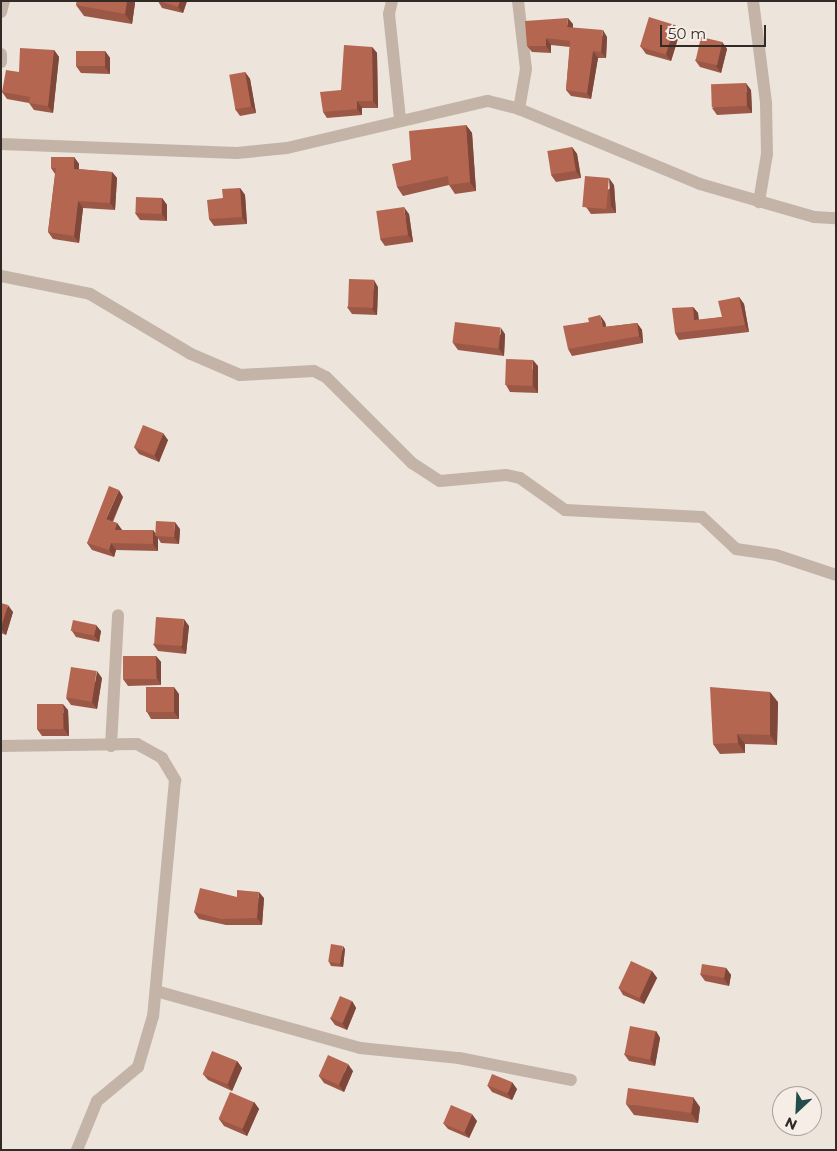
<!DOCTYPE html>
<style>
body{margin:0}
#map{position:relative;width:837px;height:1151px;overflow:hidden;background:#ede4db;font-family:Montserrat,sans-serif}
div>[style]{position:absolute}
.minor>*{height:12px;margin:-6px;padding:0 6px;transform-origin:6px;border-radius:6px;background:#c4b4a8}
.wall>*{inset:0;background:#9c5846}
.shaded-wall>*{inset:0;background:#7f4739}
.building>*{inset:0;background:#b56651;transform-origin:0 0}
span{translate:-50% -50%;white-space:nowrap;text-align:center;line-height:1.15;-webkit-text-stroke:5px #f6eee6;paint-order:stroke}
.frame{position:absolute;inset:0;border:2px solid #322a27;pointer-events:none}
.north{position:absolute;left:772px;top:1086px;width:50px;height:50px;box-sizing:border-box;background:#f6eee6;border:1px solid #a8a09a;border-radius:50%;rotate:205deg;font-size:14px;font-weight:700;line-height:20px;text-align:center;color:#322a27}
.north::after{content:'';display:block;margin:auto;width:18px;height:22px;background:#234c4d;clip-path:polygon(50% 0,100% 100%,50% 72%,0 100%)}
.scale{position:absolute;left:660px;top:25px;width:106px;height:22px;box-sizing:border-box;border:2px solid #322a27;border-top:0;padding-left:6px;font-size:15px;line-height:18px;white-space:nowrap;color:#322a27;-webkit-text-stroke:4px #f6eee6;paint-order:stroke}
</style>
<div id="map">
<div class="minor">
<div style="left:392px;top:1px;width:13px;rotate:103deg"></div>
<div style="left:389px;top:14px;width:105px;rotate:84deg"></div>
<div style="left:518px;top:1px;width:68px;rotate:83.3deg"></div>
<div style="left:526px;top:69px;width:41px;rotate:99.9deg"></div>
<div style="left:753px;top:1px;width:103px;rotate:82.7deg"></div>
<div style="left:766px;top:103px;width:51px;rotate:88.9deg"></div>
<div style="left:767px;top:154px;width:49px;rotate:99.5deg"></div>
<div style="left:1px;top:12px;width:11px;rotate:-75deg"></div>
<div style="left:1px;top:54px;width:8px;rotate:90deg"></div>
<div style="left:1px;top:144px;width:236px;rotate:2.2deg"></div>
<div style="left:237px;top:153px;width:50px;rotate:-5.7deg"></div>
<div style="left:287px;top:148px;width:206px;rotate:-13.2deg"></div>
<div style="left:488px;top:101px;width:32px;rotate:14deg"></div>
<div style="left:519px;top:109px;width:196px;rotate:22.5deg"></div>
<div style="left:700px;top:184px;width:119px;rotate:16.1deg"></div>
<div style="left:814px;top:217px;width:22px;rotate:3deg"></div>
<div style="left:1px;top:276px;width:91px;rotate:11.4deg"></div>
<div style="left:90px;top:294px;width:117px;rotate:30.7deg"></div>
<div style="left:191px;top:354px;width:53px;rotate:23.2deg"></div>
<div style="left:240px;top:375px;width:74px;rotate:-3.1deg"></div>
<div style="left:314px;top:371px;width:13px;rotate:27deg"></div>
<div style="left:326px;top:377px;width:122px;rotate:45deg"></div>
<div style="left:412px;top:463px;width:33px;rotate:33deg"></div>
<div style="left:440px;top:481px;width:66px;rotate:-5.2deg"></div>
<div style="left:506px;top:475px;width:14px;rotate:12deg"></div>
<div style="left:520px;top:478px;width:55px;rotate:35.4deg"></div>
<div style="left:565px;top:510px;width:137px;rotate:2.9deg"></div>
<div style="left:702px;top:517px;width:47px;rotate:43.3deg"></div>
<div style="left:736px;top:549px;width:40px;rotate:8.5deg"></div>
<div style="left:776px;top:555px;width:63px;rotate:18.4deg"></div>
<div style="left:1px;top:746px;width:136px;rotate:-0.8deg"></div>
<div style="left:137px;top:744px;width:29px;rotate:29deg"></div>
<div style="left:162px;top:758px;width:26px;rotate:59deg"></div>
<div style="left:175px;top:780px;width:237px;rotate:95.3deg"></div>
<div style="left:153px;top:1016px;width:53px;rotate:106.4deg"></div>
<div style="left:138px;top:1067px;width:53px;rotate:140.3deg"></div>
<div style="left:97px;top:1101px;width:53px;rotate:112.2deg"></div>
<div style="left:111px;top:746px;width:131px;rotate:-86.9deg"></div>
<div style="left:156px;top:991px;width:212px;rotate:15.6deg"></div>
<div style="left:360px;top:1048px;width:100px;rotate:5.8deg"></div>
<div style="left:459px;top:1058px;width:114px;rotate:11.1deg"></div>
</div>
<div class="wall">
<div style="clip-path:polygon(77px 1px,134px 1px,135px 3px,132px 24px,84px 16px,76px 5px)"></div>
<div style="clip-path:polygon(158px 1px,187px 1px,183px 13px,162px 8px)"></div>
<div style="clip-path:polygon(573px 24px,573px 28px,607px 37px,606px 58px,598px 58px,591px 99px,571px 96px,566px 90px,570px 47px,551px 45px,551px 53px,532px 52px,527px 46px)"></div>
<div style="clip-path:polygon(675px 25px,680px 32px,671px 61px,646px 54px,641px 47px)"></div>
<div style="clip-path:polygon(722px 42px,727px 49px,721px 73px,700px 67px,695px 60px)"></div>
<div style="clip-path:polygon(372px 47px,377px 53px,378px 108px,362px 108px,362px 115px,327px 118px,323px 112px,341px 90px)"></div>
<div style="clip-path:polygon(54px 50px,59px 57px,53px 113px,34px 110px,29px 103px,7px 99px,2px 92px,19px 72px)"></div>
<div style="clip-path:polygon(105px 51px,110px 58px,110px 74px,81px 73px,76px 66px)"></div>
<div style="clip-path:polygon(245px 72px,250px 79px,256px 113px,240px 116px,235px 109px)"></div>
<div style="clip-path:polygon(751px 90px,752px 113px,717px 115px,712px 108px)"></div>
<div style="clip-path:polygon(466px 125px,472px 133px,476px 191px,455px 194px,449px 185px,403px 196px,397px 187px,411px 160px)"></div>
<div style="clip-path:polygon(572px 147px,577px 154px,581px 178px,556px 182px,551px 175px)"></div>
<div style="clip-path:polygon(74px 157px,79px 164px,79px 169px,112px 172px,117px 178px,115px 210px,83px 208px,79px 243px,53px 239px,48px 232px,55px 174px,51px 168px)"></div>
<div style="clip-path:polygon(614px 185px,616px 213px,591px 214px,586px 207px)"></div>
<div style="clip-path:polygon(240px 188px,245px 195px,247px 224px,214px 226px,209px 219px,223px 198px)"></div>
<div style="clip-path:polygon(162px 198px,167px 205px,167px 221px,140px 220px,135px 213px)"></div>
<div style="clip-path:polygon(409px 214px,413px 242px,385px 246px,380px 239px)"></div>
<div style="clip-path:polygon(378px 287px,377px 315px,352px 314px,347px 307px)"></div>
<div style="clip-path:polygon(739px 297px,744px 304px,749px 332px,679px 340px,675px 333px,693px 307px,698px 313px,699px 320px,722px 317px)"></div>
<div style="clip-path:polygon(605px 322px,606px 327px,637px 323px,642px 330px,643px 343px,572px 356px,568px 349px)"></div>
<div style="clip-path:polygon(505px 334px,504px 356px,458px 350px,453px 343px)"></div>
<div style="clip-path:polygon(538px 366px,538px 393px,510px 392px,506px 385px)"></div>
<div style="clip-path:polygon(168px 440px,159px 462px,139px 454px,134px 447px)"></div>
<div style="clip-path:polygon(123px 497px,113px 522px,117px 523px,122px 530px,153px 530px,156px 534px,180px 529px,179px 544px,161px 543px,158px 538px,158px 551px,116px 550px,114px 557px,92px 550px,87px 543px)"></div>
<div style="clip-path:polygon(1px 603px,13px 612px,6px 635px,1px 633px)"></div>
<div style="clip-path:polygon(189px 626px,186px 654px,158px 651px,153px 644px)"></div>
<div style="clip-path:polygon(72px 631px,101px 631px,99px 642px,76px 637px)"></div>
<div style="clip-path:polygon(156px 656px,161px 662px,161px 685px,128px 686px,123px 679px)"></div>
<div style="clip-path:polygon(102px 678px,97px 709px,71px 705px,66px 698px)"></div>
<div style="clip-path:polygon(179px 694px,179px 719px,151px 719px,147px 712px)"></div>
<div style="clip-path:polygon(778px 702px,777px 745px,745px 744px,745px 753px,720px 754px,713px 744px)"></div>
<div style="clip-path:polygon(68px 710px,69px 736px,42px 736px,37px 729px)"></div>
<div style="clip-path:polygon(237px 897px,264px 898px,262px 925px,226px 925px,199px 919px,194px 912px)"></div>
<div style="clip-path:polygon(345px 949px,343px 967px,331px 966px,329px 962px)"></div>
<div style="clip-path:polygon(726px 968px,731px 975px,729px 986px,705px 981px,700px 974px)"></div>
<div style="clip-path:polygon(652px 971px,657px 978px,644px 1004px,623px 995px,619px 988px)"></div>
<div style="clip-path:polygon(352px 1001px,356px 1008px,347px 1030px,335px 1025px,330px 1018px)"></div>
<div style="clip-path:polygon(656px 1031px,660px 1038px,655px 1066px,629px 1061px,624px 1054px)"></div>
<div style="clip-path:polygon(237px 1061px,242px 1068px,232px 1091px,208px 1080px,203px 1074px)"></div>
<div style="clip-path:polygon(353px 1071px,344px 1092px,324px 1083px,319px 1076px)"></div>
<div style="clip-path:polygon(487px 1085px,517px 1089px,512px 1100px,492px 1092px)"></div>
<div style="clip-path:polygon(254px 1102px,259px 1109px,247px 1136px,224px 1126px,219px 1119px)"></div>
<div style="clip-path:polygon(626px 1104px,700px 1107px,698px 1123px,634px 1115px)"></div>
<div style="clip-path:polygon(477px 1121px,469px 1138px,448px 1129px,443px 1123px)"></div>
</div>
<div class="shaded-wall">
<div style="clip-path:polygon(127px 1px,134px 1px,135px 3px,132px 24px,125px 14px)"></div>
<div style="clip-path:polygon(180px 1px,187px 1px,183px 13px,178px 7px)"></div>
<div style="clip-path:polygon(568px 18px,573px 24px,572px 34px,567px 27px)"></div>
<div style="clip-path:polygon(675px 25px,680px 32px,671px 61px,666px 54px)"></div>
<div style="clip-path:polygon(603px 30px,607px 37px,606px 58px,601px 52px)"></div>
<div style="clip-path:polygon(546px 38px,551px 45px,551px 53px,546px 46px)"></div>
<div style="clip-path:polygon(722px 42px,727px 49px,721px 73px,716px 66px)"></div>
<div style="clip-path:polygon(372px 47px,377px 53px,378px 108px,373px 101px)"></div>
<div style="clip-path:polygon(54px 50px,59px 57px,53px 113px,48px 106px)"></div>
<div style="clip-path:polygon(105px 51px,110px 58px,110px 74px,105px 67px)"></div>
<div style="clip-path:polygon(593px 51px,598px 58px,591px 99px,587px 93px)"></div>
<div style="clip-path:polygon(245px 72px,250px 79px,256px 113px,251px 106px)"></div>
<div style="clip-path:polygon(746px 83px,751px 90px,752px 113px,747px 106px)"></div>
<div style="clip-path:polygon(357px 101px,362px 108px,362px 115px,357px 109px)"></div>
<div style="clip-path:polygon(466px 125px,472px 133px,476px 191px,470px 182px)"></div>
<div style="clip-path:polygon(572px 147px,577px 154px,581px 178px,576px 171px)"></div>
<div style="clip-path:polygon(74px 157px,79px 164px,79px 176px,74px 169px)"></div>
<div style="clip-path:polygon(112px 172px,117px 178px,115px 210px,110px 203px)"></div>
<div style="clip-path:polygon(609px 178px,614px 185px,616px 213px,611px 206px)"></div>
<div style="clip-path:polygon(240px 188px,245px 195px,247px 224px,242px 217px)"></div>
<div style="clip-path:polygon(162px 198px,167px 205px,167px 221px,162px 214px)"></div>
<div style="clip-path:polygon(78px 201px,83px 208px,79px 243px,74px 236px)"></div>
<div style="clip-path:polygon(404px 207px,409px 214px,413px 242px,408px 235px)"></div>
<div style="clip-path:polygon(374px 280px,378px 287px,377px 315px,372px 309px)"></div>
<div style="clip-path:polygon(739px 297px,744px 304px,749px 332px,745px 325px)"></div>
<div style="clip-path:polygon(693px 307px,698px 313px,699px 327px,694px 320px)"></div>
<div style="clip-path:polygon(600px 315px,605px 322px,608px 334px,603px 327px)"></div>
<div style="clip-path:polygon(637px 323px,642px 330px,643px 343px,639px 336px)"></div>
<div style="clip-path:polygon(501px 328px,505px 334px,504px 356px,499px 349px)"></div>
<div style="clip-path:polygon(533px 360px,538px 366px,538px 393px,533px 386px)"></div>
<div style="clip-path:polygon(163px 433px,168px 440px,159px 462px,154px 455px)"></div>
<div style="clip-path:polygon(119px 490px,123px 497px,110px 526px,106px 519px)"></div>
<div style="clip-path:polygon(175px 522px,180px 529px,179px 544px,174px 537px)"></div>
<div style="clip-path:polygon(117px 523px,122px 530px,115px 530px)"></div>
<div style="clip-path:polygon(153px 530px,157px 536px,156px 536px,158px 538px,158px 551px,153px 544px)"></div>
<div style="clip-path:polygon(111px 543px,116px 550px,114px 557px,109px 550px)"></div>
<div style="clip-path:polygon(8px 605px,13px 612px,6px 635px,1px 628px)"></div>
<div style="clip-path:polygon(184px 619px,189px 626px,186px 654px,181px 647px)"></div>
<div style="clip-path:polygon(96px 625px,101px 631px,99px 642px,94px 635px)"></div>
<div style="clip-path:polygon(156px 656px,161px 662px,161px 685px,157px 678px)"></div>
<div style="clip-path:polygon(97px 671px,102px 678px,97px 709px,92px 702px)"></div>
<div style="clip-path:polygon(174px 687px,179px 694px,179px 719px,174px 712px)"></div>
<div style="clip-path:polygon(770px 692px,778px 702px,777px 745px,770px 735px)"></div>
<div style="clip-path:polygon(63px 704px,68px 710px,69px 736px,64px 729px)"></div>
<div style="clip-path:polygon(737px 734px,745px 744px,745px 753px,738px 743px)"></div>
<div style="clip-path:polygon(259px 892px,264px 898px,262px 925px,257px 918px)"></div>
<div style="clip-path:polygon(343px 946px,345px 949px,343px 967px,340px 964px)"></div>
<div style="clip-path:polygon(726px 968px,731px 975px,729px 986px,724px 979px)"></div>
<div style="clip-path:polygon(652px 971px,657px 978px,644px 1004px,640px 998px)"></div>
<div style="clip-path:polygon(352px 1001px,356px 1008px,347px 1030px,342px 1023px)"></div>
<div style="clip-path:polygon(656px 1031px,660px 1038px,655px 1066px,650px 1059px)"></div>
<div style="clip-path:polygon(237px 1061px,242px 1068px,232px 1091px,227px 1084px)"></div>
<div style="clip-path:polygon(348px 1064px,353px 1071px,344px 1092px,339px 1085px)"></div>
<div style="clip-path:polygon(512px 1082px,517px 1089px,512px 1100px,507px 1093px)"></div>
<div style="clip-path:polygon(693px 1097px,700px 1107px,698px 1123px,691px 1113px)"></div>
<div style="clip-path:polygon(254px 1102px,259px 1109px,247px 1136px,242px 1129px)"></div>
<div style="clip-path:polygon(472px 1114px,477px 1121px,469px 1138px,464px 1131px)"></div>
</div>
<div class="building">
<div style="clip-path:polygon(77px 1px,127px 1px,125px 14px,76px 5px)"></div>
<div style="clip-path:polygon(159px 1px,180px 1px,178px 7px)"></div>
<div style="left:649px;top:17px;width:27px;height:31px;rotate:17deg"></div>
<div style="clip-path:polygon(568px 18px,567px 27px,603px 30px,601px 52px,593px 51px,587px 93px,566px 90px,570px 41px,546px 38px,546px 46px,527px 46px,525px 21px)"></div>
<div style="left:701px;top:37px;width:22px;height:24px;rotate:13deg"></div>
<div style="clip-path:polygon(344px 45px,372px 47px,373px 101px,357px 101px,357px 109px,323px 112px,320px 92px,341px 90px)"></div>
<div style="clip-path:polygon(20px 48px,54px 50px,48px 106px,29px 103px,30px 97px,2px 92px,6px 70px,19px 72px)"></div>
<div style="left:76px;top:51px;width:29px;height:15px"></div>
<div style="left:245px;top:72px;width:35px;height:16px;rotate:80deg"></div>
<div style="left:746px;top:83px;width:23px;height:35px;rotate:88deg"></div>
<div style="clip-path:polygon(466px 125px,470px 182px,449px 185px,448px 176px,397px 187px,392px 164px,411px 160px,409px 131px)"></div>
<div style="left:572px;top:147px;width:24px;height:25px;rotate:81deg"></div>
<div style="clip-path:polygon(51px 157px,74px 157px,74px 169px,112px 172px,110px 203px,78px 201px,74px 236px,48px 232px,56px 168px,51px 168px)"></div>
<div style="left:585px;top:176px;width:24px;height:31px;rotate:5deg"></div>
<div style="clip-path:polygon(240px 188px,242px 217px,209px 219px,207px 200px,223px 198px,222px 189px)"></div>
<div style="left:136px;top:197px;width:26px;height:16px;rotate:2deg"></div>
<div style="left:404px;top:207px;width:28px;height:28px;rotate:82deg"></div>
<div style="left:349px;top:279px;width:25px;height:28px;rotate:2deg"></div>
<div style="clip-path:polygon(739px 297px,745px 325px,675px 333px,672px 308px,693px 307px,694px 320px,722px 317px,718px 301px)"></div>
<div style="clip-path:polygon(600px 315px,603px 327px,637px 323px,639px 336px,568px 349px,563px 326px,589px 322px,588px 318px)"></div>
<div style="left:455px;top:322px;width:46px;height:21px;rotate:7deg"></div>
<div style="left:506px;top:359px;width:27px;height:26px;rotate:2deg"></div>
<div style="left:143px;top:425px;width:22px;height:24px;rotate:22deg"></div>
<div style="clip-path:polygon(109px 486px,119px 490px,106px 519px,117px 523px,115px 530px,153px 530px,153px 544px,111px 543px,109px 550px,87px 543px)"></div>
<div style="left:156px;top:521px;width:19px;height:15px;rotate:3deg"></div>
<div style="clip-path:polygon(1px 603px,8px 605px,1px 627px)"></div>
<div style="left:156px;top:617px;width:28px;height:27px;rotate:4deg"></div>
<div style="left:73px;top:620px;width:24px;height:11px;rotate:12deg"></div>
<div style="left:123px;top:656px;width:33px;height:23px"></div>
<div style="left:71px;top:667px;width:26px;height:31px;rotate:9deg"></div>
<div style="left:146px;top:687px;width:28px;height:25px"></div>
<div style="clip-path:polygon(710px 687px,770px 692px,770px 735px,737px 734px,738px 743px,713px 744px)"></div>
<div style="left:37px;top:704px;width:26px;height:25px"></div>
<div style="clip-path:polygon(200px 888px,237px 897px,237px 890px,259px 892px,257px 918px,221px 919px,194px 912px)"></div>
<div style="left:331px;top:944px;width:12px;height:18px;rotate:9deg"></div>
<div style="left:631px;top:961px;width:23px;height:30px;rotate:25deg"></div>
<div style="left:702px;top:964px;width:24px;height:10px;rotate:9deg"></div>
<div style="left:340px;top:996px;width:13px;height:24px;rotate:23deg"></div>
<div style="left:630px;top:1026px;width:26px;height:29px;rotate:11deg"></div>
<div style="left:212px;top:1051px;width:27px;height:25px;rotate:22deg"></div>
<div style="left:328px;top:1055px;width:22px;height:23px;rotate:24deg"></div>
<div style="left:492px;top:1074px;width:22px;height:12px;rotate:22deg"></div>
<div style="left:628px;top:1088px;width:66px;height:16px;rotate:8deg"></div>
<div style="left:230px;top:1092px;width:26px;height:29px;rotate:23deg"></div>
<div style="left:451px;top:1105px;width:23px;height:20px;rotate:23deg"></div>
</div>
<div class="frame"></div>
<div class="north">N</div>
<div class="scale">50 m</div>
</div>
